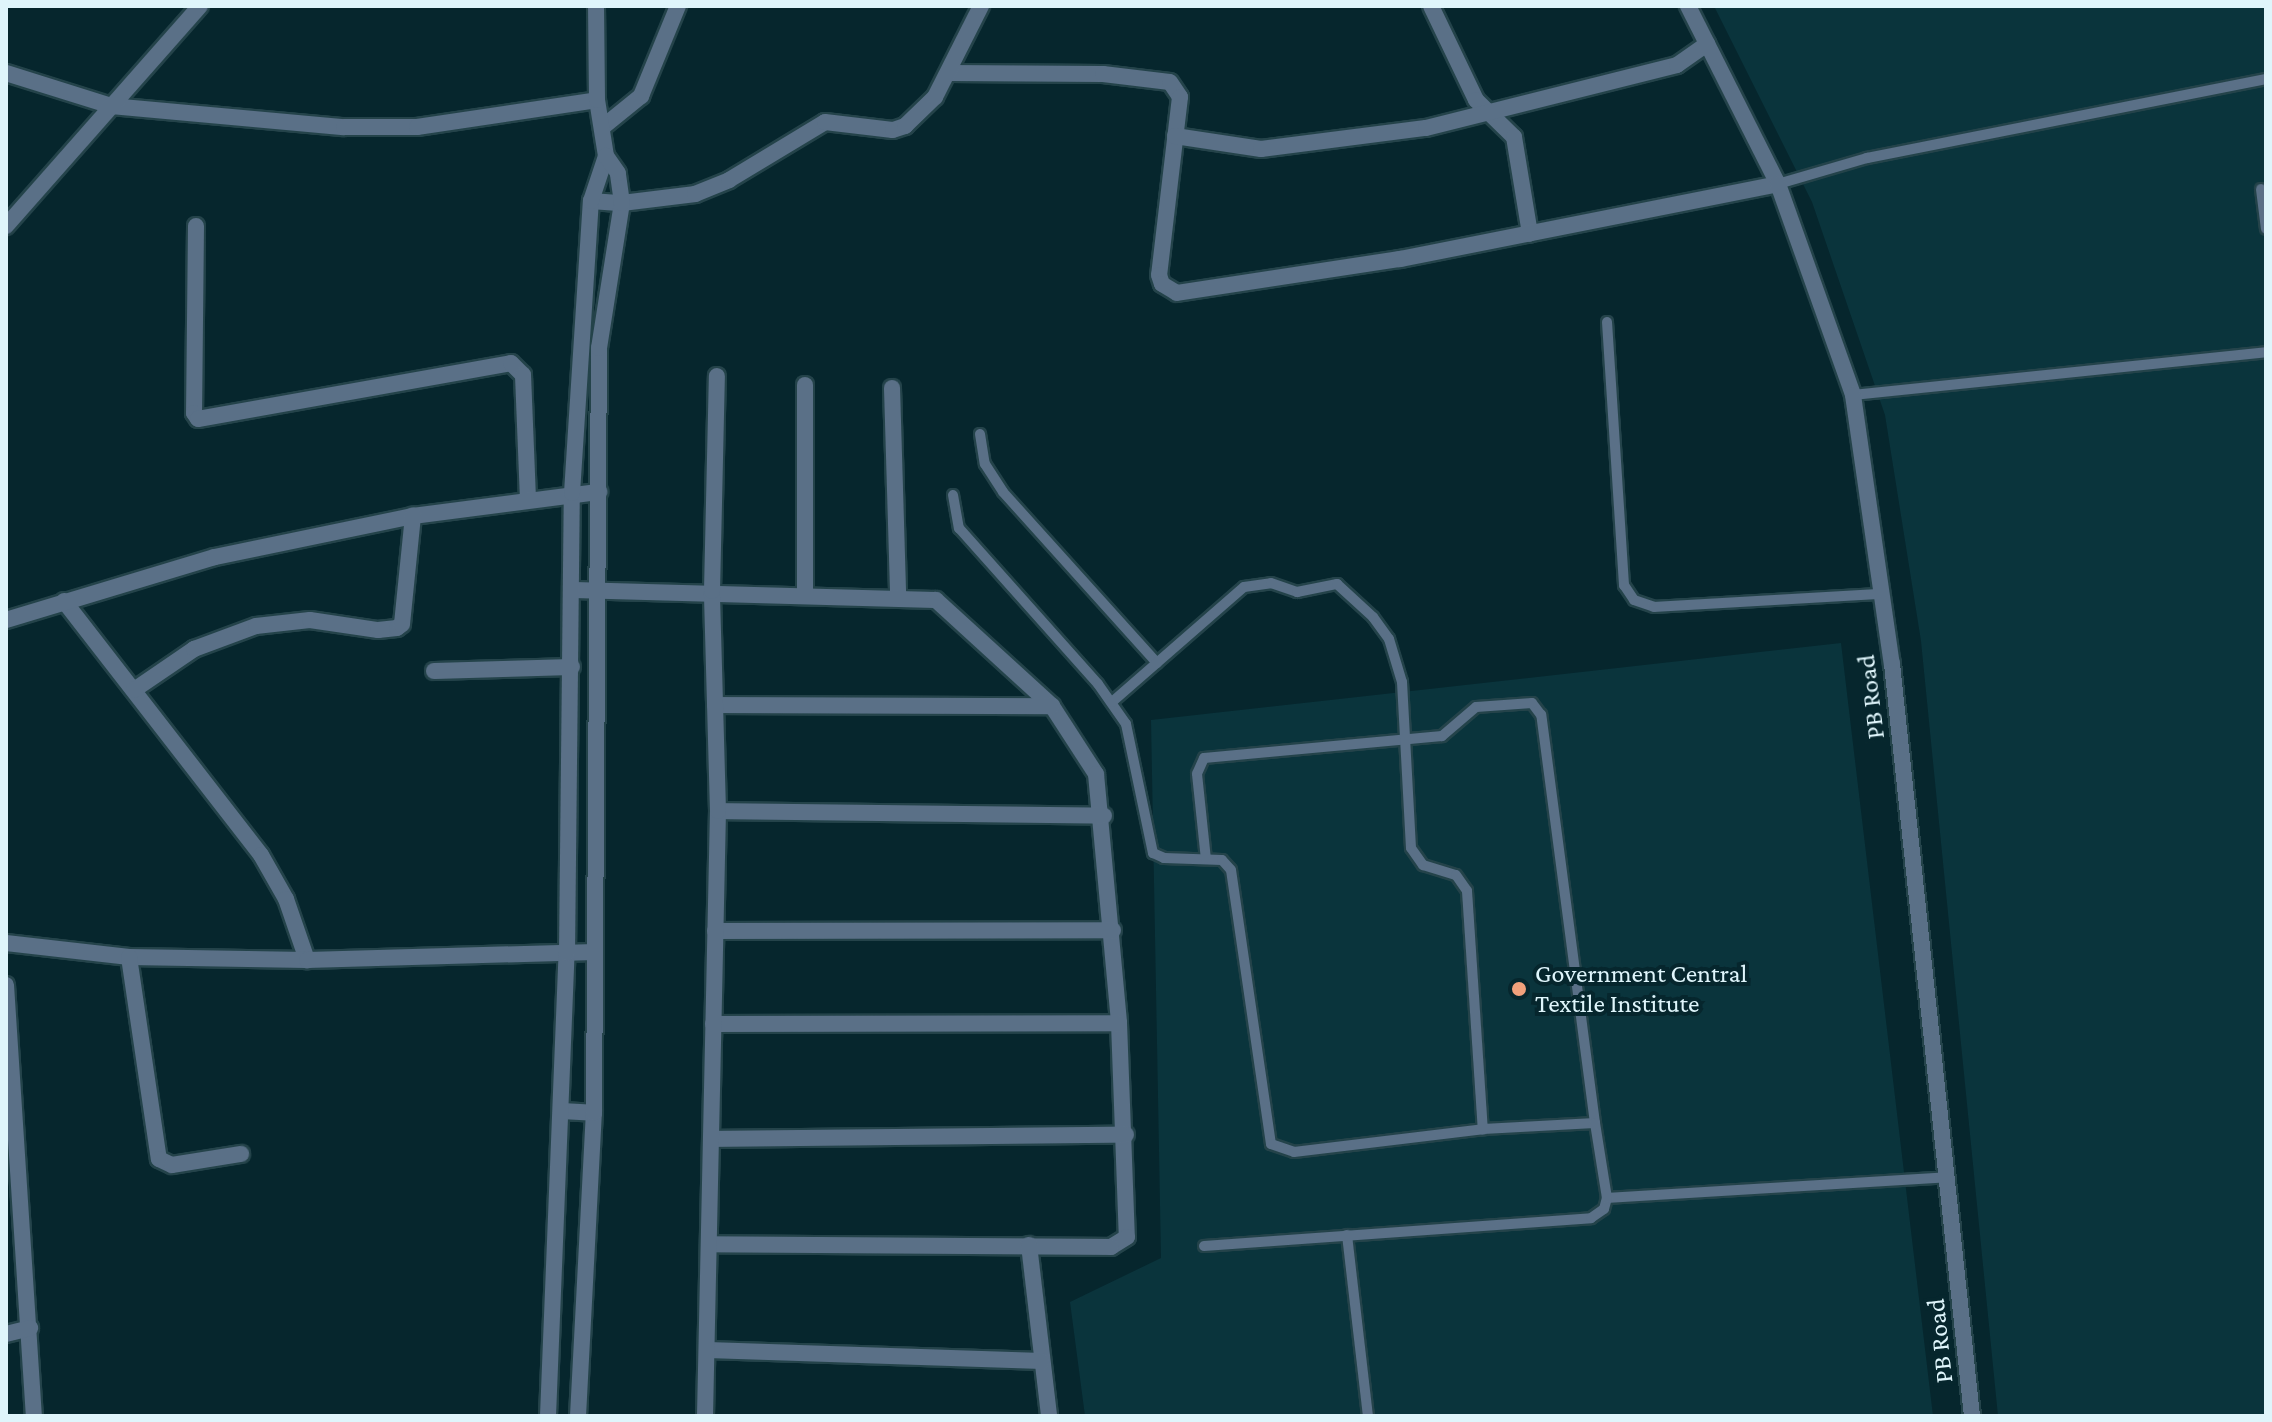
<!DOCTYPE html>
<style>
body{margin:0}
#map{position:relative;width:2272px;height:1422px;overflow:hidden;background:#06262d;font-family:"Crimson Pro",serif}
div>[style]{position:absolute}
.built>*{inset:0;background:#0a343c}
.roads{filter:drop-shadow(2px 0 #24434a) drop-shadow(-2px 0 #24434a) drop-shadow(0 2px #24434a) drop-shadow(0 -2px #24434a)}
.service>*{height:10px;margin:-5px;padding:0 5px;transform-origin:5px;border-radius:5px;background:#5a7087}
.minor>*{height:16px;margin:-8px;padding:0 8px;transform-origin:8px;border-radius:8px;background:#5a7087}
.tertiary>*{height:16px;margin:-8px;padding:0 8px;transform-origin:8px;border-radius:8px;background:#5a7087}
.dots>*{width:22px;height:22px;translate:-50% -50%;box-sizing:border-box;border:4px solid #06262d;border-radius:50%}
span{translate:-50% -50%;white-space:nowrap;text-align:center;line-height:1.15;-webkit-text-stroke:8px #06262d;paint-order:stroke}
.street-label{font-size:26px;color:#dff5fb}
.poi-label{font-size:26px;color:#dff5fb}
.left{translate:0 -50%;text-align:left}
.frame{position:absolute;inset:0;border:8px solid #dff5fb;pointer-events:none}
</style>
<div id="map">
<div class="built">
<div style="clip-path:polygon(1714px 6px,2266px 6px,2266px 1416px,1998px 1416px,1921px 641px,1885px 415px,1812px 202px)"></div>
<div style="clip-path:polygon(1841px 643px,1933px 1416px,1085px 1416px,1070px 1302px,1161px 1258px,1151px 720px)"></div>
</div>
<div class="roads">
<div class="service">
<div style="left:1778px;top:184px;width:93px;rotate:-16.3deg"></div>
<div style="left:1867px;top:158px;width:407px;rotate:-11.2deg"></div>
<div style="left:2261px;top:189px;width:40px;rotate:82.9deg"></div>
<div style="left:1607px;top:322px;width:264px;rotate:86.3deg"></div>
<div style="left:1624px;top:585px;width:18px;rotate:56deg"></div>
<div style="left:1634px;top:600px;width:21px;rotate:19deg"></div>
<div style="left:1654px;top:607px;width:228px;rotate:-3.3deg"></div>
<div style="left:1853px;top:395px;width:415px;rotate:-5.9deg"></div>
<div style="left:980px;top:434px;width:30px;rotate:81deg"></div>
<div style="left:985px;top:464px;width:33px;rotate:57deg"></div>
<div style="left:1003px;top:492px;width:230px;rotate:48deg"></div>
<div style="left:953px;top:495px;width:34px;rotate:80deg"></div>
<div style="left:959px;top:528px;width:209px;rotate:48.3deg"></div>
<div style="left:1098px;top:684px;width:49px;rotate:55deg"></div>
<div style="left:1126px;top:724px;width:132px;rotate:78.2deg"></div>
<div style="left:1153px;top:853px;width:12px;rotate:24deg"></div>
<div style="left:1164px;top:858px;width:58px;rotate:2deg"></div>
<div style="left:1222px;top:860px;width:13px;rotate:48deg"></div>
<div style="left:1231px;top:870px;width:277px;rotate:81.7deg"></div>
<div style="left:1271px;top:1144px;width:24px;rotate:19deg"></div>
<div style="left:1294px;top:1152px;width:190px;rotate:-6.9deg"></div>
<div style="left:1483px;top:1129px;width:112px;rotate:-3.1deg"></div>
<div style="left:1595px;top:1123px;width:412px;rotate:-97.5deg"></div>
<div style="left:1541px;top:715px;width:15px;rotate:-127deg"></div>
<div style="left:1532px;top:703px;width:56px;rotate:175.9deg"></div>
<div style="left:1476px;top:707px;width:45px;rotate:139.5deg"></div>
<div style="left:1442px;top:736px;width:239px;rotate:174.7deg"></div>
<div style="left:1204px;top:758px;width:17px;rotate:114deg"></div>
<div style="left:1197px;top:774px;width:85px;rotate:84deg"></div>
<div style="left:1112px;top:702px;width:175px;rotate:-41.1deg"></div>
<div style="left:1244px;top:587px;width:27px;rotate:-8deg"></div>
<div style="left:1271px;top:583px;width:28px;rotate:19deg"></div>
<div style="left:1297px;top:592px;width:41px;rotate:-11.3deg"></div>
<div style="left:1337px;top:584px;width:49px;rotate:42.5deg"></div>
<div style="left:1373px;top:617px;width:27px;rotate:54deg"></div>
<div style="left:1389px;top:639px;width:45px;rotate:73.2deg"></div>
<div style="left:1402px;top:682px;width:166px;rotate:86.9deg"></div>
<div style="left:1411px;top:848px;width:21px;rotate:55deg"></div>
<div style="left:1423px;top:865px;width:34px;rotate:17deg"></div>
<div style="left:1456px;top:875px;width:19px;rotate:55deg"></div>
<div style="left:1467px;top:891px;width:239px;rotate:86.2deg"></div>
<div style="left:1607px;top:1198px;width:340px;rotate:-3.5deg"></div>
<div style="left:1347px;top:1235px;width:182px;rotate:83.4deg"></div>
<div style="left:1204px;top:1246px;width:388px;rotate:-4.1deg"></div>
<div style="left:1591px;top:1218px;width:16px;rotate:-35deg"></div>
<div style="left:1604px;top:1209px;width:11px;rotate:-75deg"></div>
<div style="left:1607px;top:1198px;width:76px;rotate:-99.1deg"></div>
</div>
<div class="minor">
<div style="left:1431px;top:6px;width:104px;rotate:64.4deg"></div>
<div style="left:1476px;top:100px;width:53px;rotate:44.2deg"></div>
<div style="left:1514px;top:137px;width:98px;rotate:80.6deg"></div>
<div style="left:6px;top:73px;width:110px;rotate:17.4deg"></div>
<div style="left:111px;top:106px;width:234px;rotate:5.2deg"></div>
<div style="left:344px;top:127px;width:73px"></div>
<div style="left:417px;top:127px;width:182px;rotate:-8.5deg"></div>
<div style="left:949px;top:73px;width:154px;rotate:0.4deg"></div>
<div style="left:1103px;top:74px;width:67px;rotate:6.8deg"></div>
<div style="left:1170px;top:82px;width:18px;rotate:56deg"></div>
<div style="left:1180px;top:97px;width:179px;rotate:96.7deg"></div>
<div style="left:1159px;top:275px;width:9px;rotate:72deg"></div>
<div style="left:1162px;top:284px;width:17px;rotate:31deg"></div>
<div style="left:1177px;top:293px;width:226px;rotate:-8.7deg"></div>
<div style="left:1400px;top:259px;width:385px;rotate:-11.2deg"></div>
<div style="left:604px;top:126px;width:48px;rotate:-39deg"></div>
<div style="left:641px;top:96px;width:97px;rotate:-67.7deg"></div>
<div style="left:1175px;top:136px;width:87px;rotate:8.6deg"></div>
<div style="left:1261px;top:149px;width:166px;rotate:-7.3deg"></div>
<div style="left:1426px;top:128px;width:259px;rotate:-14.1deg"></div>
<div style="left:1677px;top:65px;width:37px;rotate:-35deg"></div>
<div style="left:591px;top:201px;width:31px;rotate:4deg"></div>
<div style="left:622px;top:203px;width:74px;rotate:-7deg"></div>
<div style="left:695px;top:194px;width:37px;rotate:-22deg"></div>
<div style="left:729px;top:180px;width:112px;rotate:-31.1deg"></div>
<div style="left:825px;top:122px;width:68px;rotate:6.7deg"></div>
<div style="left:893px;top:130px;width:13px;rotate:-18deg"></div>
<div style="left:905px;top:126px;width:42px;rotate:-44deg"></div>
<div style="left:935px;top:97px;width:102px;rotate:-63.2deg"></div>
<div style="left:6px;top:226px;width:293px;rotate:-48.6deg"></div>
<div style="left:196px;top:226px;width:187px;rotate:90.6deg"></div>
<div style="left:194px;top:413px;width:7px;rotate:56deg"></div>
<div style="left:198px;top:419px;width:318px;rotate:-10.1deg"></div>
<div style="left:511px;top:363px;width:17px;rotate:45deg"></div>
<div style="left:523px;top:375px;width:123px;rotate:87.7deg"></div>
<div style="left:892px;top:388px;width:208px;rotate:88.3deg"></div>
<div style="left:573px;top:590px;width:363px;rotate:1.6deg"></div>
<div style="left:936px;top:600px;width:157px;rotate:42.4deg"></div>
<div style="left:1052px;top:706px;width:81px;rotate:57.1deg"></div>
<div style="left:1096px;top:774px;width:250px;rotate:84.7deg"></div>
<div style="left:1119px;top:1023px;width:214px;rotate:87.9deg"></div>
<div style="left:1127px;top:1237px;width:19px;rotate:148deg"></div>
<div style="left:1111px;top:1247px;width:399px;rotate:-179.6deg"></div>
<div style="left:805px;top:593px;width:208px;rotate:-90deg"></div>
<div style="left:64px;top:601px;width:321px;rotate:52.2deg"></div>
<div style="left:261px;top:855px;width:51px;rotate:60.4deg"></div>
<div style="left:286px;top:899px;width:65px;rotate:71deg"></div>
<div style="left:6px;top:620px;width:218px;rotate:-16.8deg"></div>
<div style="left:215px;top:557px;width:202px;rotate:-11.7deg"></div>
<div style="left:413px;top:516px;width:188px;rotate:-7.4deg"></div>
<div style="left:434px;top:671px;width:138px;rotate:-1.7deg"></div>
<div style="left:134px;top:690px;width:73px;rotate:-34.3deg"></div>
<div style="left:194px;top:649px;width:66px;rotate:-20.4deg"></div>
<div style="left:256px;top:626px;width:54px;rotate:-6.3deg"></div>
<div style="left:310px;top:620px;width:69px;rotate:8.4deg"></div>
<div style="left:378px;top:630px;width:19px;rotate:-6deg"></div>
<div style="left:397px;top:628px;width:6px;rotate:-39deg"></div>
<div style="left:402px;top:624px;width:109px;rotate:-84.2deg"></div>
<div style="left:715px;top:705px;width:337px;rotate:0.2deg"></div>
<div style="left:718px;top:811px;width:386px;rotate:0.7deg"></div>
<div style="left:715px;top:931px;width:398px;rotate:-0.1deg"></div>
<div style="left:6px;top:943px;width:124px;rotate:6.5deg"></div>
<div style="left:129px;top:957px;width:178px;rotate:1deg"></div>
<div style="left:307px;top:960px;width:288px;rotate:-1.6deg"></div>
<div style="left:129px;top:957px;width:204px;rotate:81.6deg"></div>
<div style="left:159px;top:1159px;width:14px;rotate:25deg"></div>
<div style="left:172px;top:1165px;width:70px;rotate:-9.1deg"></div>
<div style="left:6px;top:985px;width:432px;rotate:86.3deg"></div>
<div style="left:713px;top:1024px;width:406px;rotate:-0.1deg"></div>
<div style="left:713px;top:1139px;width:413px;rotate:-0.6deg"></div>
<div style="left:1029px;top:1245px;width:172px;rotate:83.3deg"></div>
<div style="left:6px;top:1334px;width:25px;rotate:-14deg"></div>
<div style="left:708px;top:1350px;width:334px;rotate:1.9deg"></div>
<div style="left:705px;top:1416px;width:605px;rotate:-88.77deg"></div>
<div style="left:718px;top:811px;width:220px;rotate:-91.6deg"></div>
<div style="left:712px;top:591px;width:215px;rotate:-88.7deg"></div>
</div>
<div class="tertiary">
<div style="left:1688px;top:6px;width:199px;rotate:63.2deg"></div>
<div style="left:1778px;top:184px;width:224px;rotate:70.4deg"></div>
<div style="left:1853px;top:395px;width:272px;rotate:81.8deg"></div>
<div style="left:1892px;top:664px;width:756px;rotate:83.93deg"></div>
<div style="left:561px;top:1111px;width:33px;rotate:3deg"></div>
<div style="left:548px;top:1416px;width:463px;rotate:-87.7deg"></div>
<div style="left:567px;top:953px;width:460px;rotate:-89.4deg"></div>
<div style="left:572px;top:493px;width:293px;rotate:-86.3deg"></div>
<div style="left:591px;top:201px;width:47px;rotate:-71.6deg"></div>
<div style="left:606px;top:156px;width:57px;rotate:-99.1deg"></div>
<div style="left:597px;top:100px;width:94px;rotate:-90.6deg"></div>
<div style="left:578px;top:1416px;width:303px;rotate:-87deg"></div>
<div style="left:594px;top:1113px;width:765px;rotate:-89.63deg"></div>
<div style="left:599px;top:348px;width:147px;rotate:-81deg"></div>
<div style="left:622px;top:203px;width:30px;rotate:-98deg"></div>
<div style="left:618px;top:173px;width:21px;rotate:-125deg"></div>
</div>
</div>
<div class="dots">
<div style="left:1519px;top:989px;background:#f1a17c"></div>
</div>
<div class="street-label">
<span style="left:1871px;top:697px;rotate:-97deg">PB Road</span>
<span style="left:1940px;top:1341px;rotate:-96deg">PB Road</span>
</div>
<div class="poi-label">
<span class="left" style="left:1535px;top:989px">Government Central<br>Textile Institute</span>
</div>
<div class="frame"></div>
</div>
